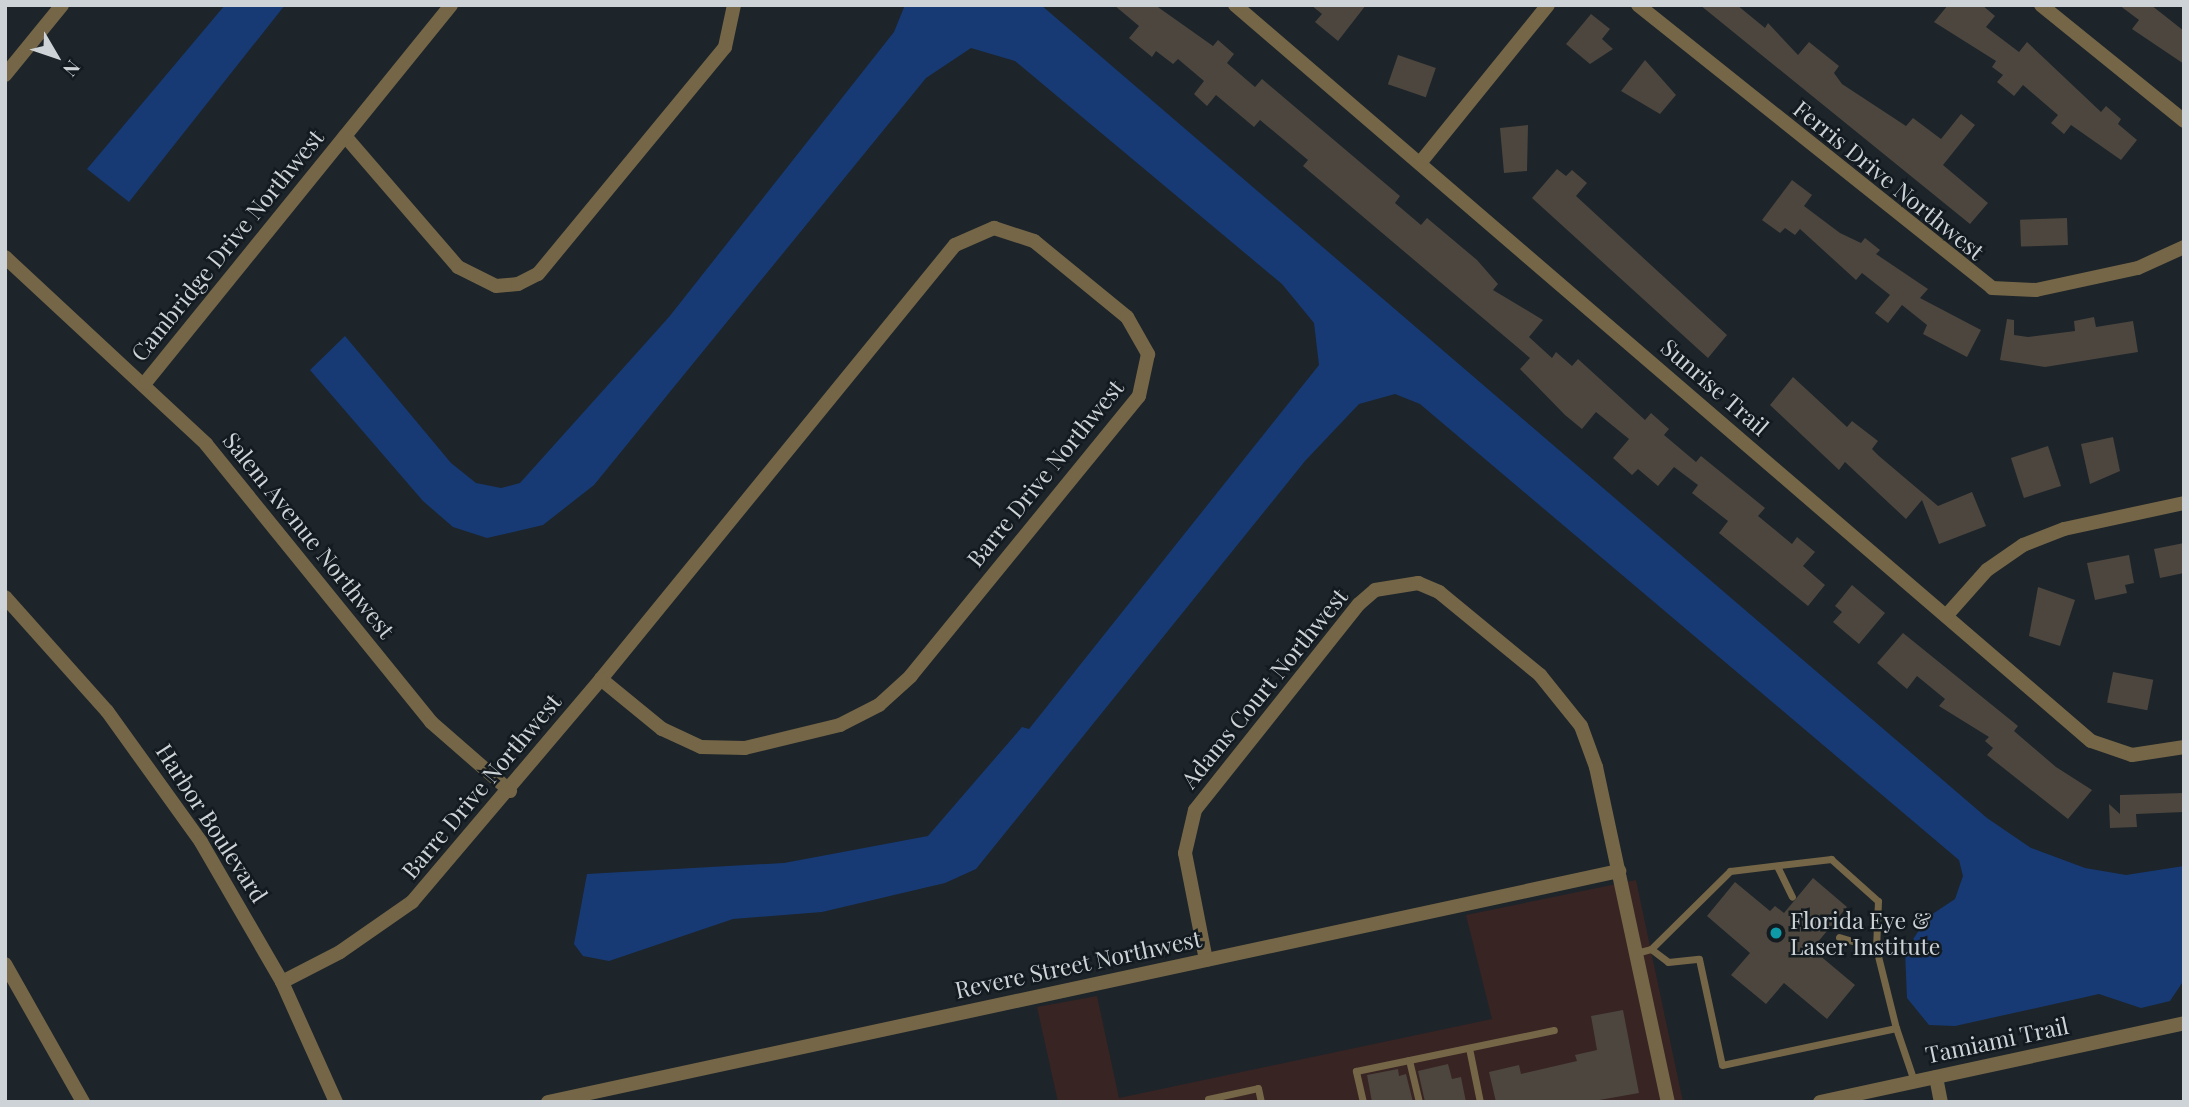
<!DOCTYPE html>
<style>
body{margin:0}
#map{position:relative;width:2189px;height:1107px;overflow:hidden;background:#1d242a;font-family:"Playfair Display",serif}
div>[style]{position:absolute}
.commercial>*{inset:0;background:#382423}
.water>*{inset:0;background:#173a74}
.building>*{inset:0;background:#4c463e;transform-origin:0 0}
.service>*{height:7px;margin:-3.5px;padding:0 3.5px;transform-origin:3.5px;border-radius:3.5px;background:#746647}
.minor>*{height:14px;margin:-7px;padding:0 7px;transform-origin:7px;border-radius:7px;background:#746647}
.tertiary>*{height:14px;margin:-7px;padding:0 7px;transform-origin:7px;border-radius:7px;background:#746647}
.dots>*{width:19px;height:19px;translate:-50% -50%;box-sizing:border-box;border:4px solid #131b20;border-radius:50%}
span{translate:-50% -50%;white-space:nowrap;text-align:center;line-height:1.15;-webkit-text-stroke:5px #131b20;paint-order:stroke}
.street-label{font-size:23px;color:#ced3d7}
.poi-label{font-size:23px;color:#ced3d7}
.left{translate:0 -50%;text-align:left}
.frame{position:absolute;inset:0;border:7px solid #ced3d7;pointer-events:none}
.north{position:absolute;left:21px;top:21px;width:70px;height:70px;-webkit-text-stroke:5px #131b20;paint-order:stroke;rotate:129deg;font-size:19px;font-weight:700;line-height:28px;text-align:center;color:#ced3d7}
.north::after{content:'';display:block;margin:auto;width:24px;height:32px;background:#ced3d7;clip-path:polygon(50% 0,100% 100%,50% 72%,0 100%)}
</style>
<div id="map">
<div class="commercial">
<div style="clip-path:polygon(1636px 880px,1683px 1102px,1058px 1102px,1037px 1007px,1097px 996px,1119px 1098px,1492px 1019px,1466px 915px)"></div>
</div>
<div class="water">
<div style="clip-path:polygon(225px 5px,285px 5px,129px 202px,87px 169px)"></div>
<div style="clip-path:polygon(905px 5px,1041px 5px,1987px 818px,2031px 848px,2085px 868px,2126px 875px,2184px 866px,2184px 980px,2170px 1001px,2141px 1008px,2099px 994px,1955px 1026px,1929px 1025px,1907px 998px,1905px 951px,1928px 917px,1955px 899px,1963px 876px,1959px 860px,1420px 404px,1395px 394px,1359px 404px,1305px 461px,976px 869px,945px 883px,822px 912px,733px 919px,609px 961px,583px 956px,574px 944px,587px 874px,784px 863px,928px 836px,1022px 727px,1029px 729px,1319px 365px,1314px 323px,1282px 284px,1015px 61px,971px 48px,926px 78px,594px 485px,543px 525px,487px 538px,453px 527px,423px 501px,310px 370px,345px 336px,451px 463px,476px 483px,501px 488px,520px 483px,669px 317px,894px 32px)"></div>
</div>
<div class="building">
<div style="clip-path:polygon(1114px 5px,1155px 5px,1213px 46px,1218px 40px,1234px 54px,1227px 63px,1255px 87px,1262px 79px,1400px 196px,1395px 203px,1421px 225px,1427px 218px,1477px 260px,1498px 284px,1493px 290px,1543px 320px,1529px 337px,1552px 358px,1556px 352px,1572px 366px,1578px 359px,1645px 420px,1651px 413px,1669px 429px,1664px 435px,1696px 462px,1701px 456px,1765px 508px,1758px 516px,1792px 544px,1797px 537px,1815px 552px,1803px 566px,1825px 585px,1808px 606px,1719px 533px,1728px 521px,1692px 493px,1698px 485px,1674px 467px,1658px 486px,1638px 469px,1632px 475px,1613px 458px,1629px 439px,1596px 412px,1582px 429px,1565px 415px,1520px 369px,1530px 358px,1303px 166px,1308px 160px,1260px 120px,1254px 127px,1216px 95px,1207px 106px,1194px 94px,1204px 81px,1178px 59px,1173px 64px,1156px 51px,1152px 57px,1129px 38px,1139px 26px)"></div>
<div style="clip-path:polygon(1311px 5px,1366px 5px,1338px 41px,1315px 22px,1322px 14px)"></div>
<div style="clip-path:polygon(1700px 5px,1737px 5px,1765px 28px,1768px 23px,1798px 55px,1809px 42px,1839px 66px,1834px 73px,1842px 84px,1906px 126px,1913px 118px,1941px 139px,1961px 114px,1975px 125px,1943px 165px,1988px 203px,1970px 224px)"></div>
<div style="clip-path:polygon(1948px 5px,1982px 5px,1995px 16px,1986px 27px,2019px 52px,2027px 42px,2101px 112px,2106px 106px,2121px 119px,2118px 124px,2137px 140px,2121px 160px,2071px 125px,2064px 134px,2051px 123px,2058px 115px,2023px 85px,2014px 96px,1997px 82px,2003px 75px,1992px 67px,1996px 61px,1934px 22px)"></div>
<div style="clip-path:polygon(2119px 5px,2151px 5px,2184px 31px,2184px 64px,2132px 29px,2139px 20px)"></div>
<div style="clip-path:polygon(1591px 14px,1610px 29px,1602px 39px,1613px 49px,1590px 64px,1566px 44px)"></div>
<div style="left:1398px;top:55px;width:40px;height:31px;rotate:19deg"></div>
<div style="clip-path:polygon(1645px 60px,1676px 95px,1660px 114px,1621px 91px)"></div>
<div style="clip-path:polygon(1528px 125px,1527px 171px,1504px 173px,1500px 128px)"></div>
<div style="clip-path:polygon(1557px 169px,1566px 176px,1572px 170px,1587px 183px,1576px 196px,1727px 335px,1708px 358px,1532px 198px)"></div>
<div style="clip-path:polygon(1792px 180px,1812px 195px,1804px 206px,1840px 233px,1861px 243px,1865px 238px,1880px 250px,1876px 254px,1928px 289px,1920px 298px,1981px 330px,1967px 357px,1923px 334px,1927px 325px,1902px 305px,1888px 323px,1875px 313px,1890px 295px,1862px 273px,1856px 280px,1800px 229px,1795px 235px,1785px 228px,1780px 233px,1762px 220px)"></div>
<div style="left:2067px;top:218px;width:27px;height:47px;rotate:88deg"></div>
<div style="clip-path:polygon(2094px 317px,2096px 327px,2133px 321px,2138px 352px,2045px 367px,2000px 360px,2007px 319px,2014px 320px,2014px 335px,2028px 337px,2075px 331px,2074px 321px)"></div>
<div style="clip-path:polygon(1793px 377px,1847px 427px,1852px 421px,1878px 441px,1872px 449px,1879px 456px,1938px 506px,1972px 492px,1986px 526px,1939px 544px,1922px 500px,1906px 519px,1845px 462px,1839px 470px,1770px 405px)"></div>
<div style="clip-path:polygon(2113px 437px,2120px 471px,2090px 484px,2081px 444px)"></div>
<div style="left:2048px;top:446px;width:42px;height:39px;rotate:72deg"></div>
<div style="clip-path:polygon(2184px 543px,2184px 573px,2160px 578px,2154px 549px)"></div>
<div style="clip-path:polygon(2129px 555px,2134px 583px,2125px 585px,2127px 593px,2095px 600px,2087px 563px)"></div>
<div style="clip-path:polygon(1852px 585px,1885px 613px,1859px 644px,1833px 622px,1842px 612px,1835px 606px)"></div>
<div style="clip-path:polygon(2038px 587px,2075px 600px,2060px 646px,2029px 636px)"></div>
<div style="clip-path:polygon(1903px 633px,2018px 726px,2014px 731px,2056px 767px,2092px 790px,2068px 819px,1987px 755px,1993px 748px,1985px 741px,1989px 737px,1939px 706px,1945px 699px,1917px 676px,1907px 689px,1877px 663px)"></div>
<div style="left:2113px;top:672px;width:41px;height:31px;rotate:11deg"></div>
<div style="clip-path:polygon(2184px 793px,2184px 812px,2136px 814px,2137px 827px,2110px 828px,2109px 804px,2120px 814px,2120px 795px)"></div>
<div style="clip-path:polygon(1813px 878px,1847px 907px,1812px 949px,1855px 985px,1827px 1019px,1784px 983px,1766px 1004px,1731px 975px,1750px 953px,1707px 916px,1735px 882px,1770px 911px,1775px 906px,1784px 913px)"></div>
<div style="clip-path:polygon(1623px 1010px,1639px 1093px,1588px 1102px,1496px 1102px,1489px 1072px,1519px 1065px,1521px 1074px,1577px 1061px,1575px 1055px,1597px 1050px,1591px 1016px)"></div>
<div style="clip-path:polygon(1448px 1064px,1452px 1079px,1461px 1077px,1466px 1102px,1425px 1102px,1418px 1071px)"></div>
<div style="clip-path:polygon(1398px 1069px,1399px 1076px,1406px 1074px,1413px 1102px,1372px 1102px,1367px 1075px)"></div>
</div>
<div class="service">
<div style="left:1777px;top:866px;width:34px;rotate:64deg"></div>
<div style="left:1839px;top:937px;width:39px;rotate:17deg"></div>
<div style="left:1651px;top:949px;width:111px;rotate:-44.6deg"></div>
<div style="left:1730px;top:871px;width:102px;rotate:-6.8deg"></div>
<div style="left:1831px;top:859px;width:63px;rotate:41.8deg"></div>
<div style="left:1878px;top:901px;width:47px;rotate:92.4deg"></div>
<div style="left:1876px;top:948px;width:82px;rotate:76deg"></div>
<div style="left:1636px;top:953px;width:16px;rotate:-15deg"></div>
<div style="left:1651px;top:949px;width:21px;rotate:37deg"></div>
<div style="left:1668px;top:962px;width:31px;rotate:-6deg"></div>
<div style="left:1699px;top:959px;width:108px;rotate:77.8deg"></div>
<div style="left:1722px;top:1065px;width:178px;rotate:-12deg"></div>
<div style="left:1896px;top:1028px;width:56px;rotate:71.2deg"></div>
<div style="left:1469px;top:1048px;width:55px;rotate:78.5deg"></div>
<div style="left:1409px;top:1060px;width:43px;rotate:76.6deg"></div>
<div style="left:1208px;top:1099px;width:51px;rotate:-12.4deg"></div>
<div style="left:1258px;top:1088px;width:14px;rotate:78deg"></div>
<div style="left:1363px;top:1102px;width:32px;rotate:-103deg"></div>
<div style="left:1356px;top:1071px;width:202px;rotate:-11.7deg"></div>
</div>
<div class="minor">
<div style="left:1235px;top:5px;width:1129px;rotate:40.69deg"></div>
<div style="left:2091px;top:741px;width:43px;rotate:18.9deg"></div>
<div style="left:2132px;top:755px;width:53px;rotate:-8.7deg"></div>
<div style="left:1638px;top:5px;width:453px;rotate:38.6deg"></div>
<div style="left:1992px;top:288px;width:44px;rotate:2.6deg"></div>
<div style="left:2036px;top:290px;width:104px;rotate:-12.2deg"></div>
<div style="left:2138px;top:268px;width:51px;rotate:-24.5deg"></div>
<div style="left:2041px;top:5px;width:184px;rotate:39deg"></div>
<div style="left:5px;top:75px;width:90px;rotate:-50.8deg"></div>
<div style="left:345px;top:136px;width:173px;rotate:49.2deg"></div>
<div style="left:458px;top:267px;width:42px;rotate:26.6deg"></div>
<div style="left:496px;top:286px;width:22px;rotate:-5deg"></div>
<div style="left:518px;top:284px;width:22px;rotate:-27deg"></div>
<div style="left:538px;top:274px;width:294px;rotate:-50.5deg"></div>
<div style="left:725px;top:47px;width:43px;rotate:-77.9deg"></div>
<div style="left:1420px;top:163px;width:203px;rotate:-51deg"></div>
<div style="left:994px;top:228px;width:42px;rotate:18deg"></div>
<div style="left:1034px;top:241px;width:120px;rotate:39.3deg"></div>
<div style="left:1127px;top:317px;width:43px;rotate:60.4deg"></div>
<div style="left:1148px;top:354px;width:43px;rotate:102.1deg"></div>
<div style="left:1139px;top:396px;width:361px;rotate:129.2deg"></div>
<div style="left:911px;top:676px;width:43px;rotate:137.8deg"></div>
<div style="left:879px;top:705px;width:44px;rotate:152.9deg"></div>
<div style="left:840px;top:725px;width:98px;rotate:166.4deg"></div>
<div style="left:745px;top:748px;width:44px;rotate:-178.7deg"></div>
<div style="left:701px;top:747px;width:43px;rotate:-155.2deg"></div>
<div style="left:662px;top:729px;width:79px;rotate:-140.7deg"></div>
<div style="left:601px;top:679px;width:560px;rotate:-50.8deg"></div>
<div style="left:955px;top:245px;width:43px;rotate:-23.6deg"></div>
<div style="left:5px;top:257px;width:275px;rotate:42.9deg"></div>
<div style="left:206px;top:444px;width:358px;rotate:51deg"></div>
<div style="left:431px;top:722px;width:105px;rotate:41.1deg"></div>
<div style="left:145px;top:383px;width:486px;rotate:-51deg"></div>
<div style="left:1946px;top:616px;width:62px;rotate:-48.3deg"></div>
<div style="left:1987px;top:570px;width:44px;rotate:-34.8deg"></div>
<div style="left:2023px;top:545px;width:44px;rotate:-21.3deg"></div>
<div style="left:2064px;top:529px;width:123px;rotate:-12.2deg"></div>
<div style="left:1206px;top:960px;width:109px;rotate:-101.1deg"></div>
<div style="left:1185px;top:853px;width:44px;rotate:-76.9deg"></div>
<div style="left:1195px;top:810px;width:263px;rotate:-51.5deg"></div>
<div style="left:1359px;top:604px;width:21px;rotate:-41deg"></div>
<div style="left:1375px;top:590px;width:44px;rotate:-9.2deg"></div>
<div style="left:1418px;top:583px;width:23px;rotate:23deg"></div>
<div style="left:1439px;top:592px;width:131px;rotate:39.4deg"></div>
<div style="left:1540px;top:675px;width:65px;rotate:51.2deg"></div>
<div style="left:1581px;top:726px;width:44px;rotate:69.9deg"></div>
<div style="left:1596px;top:767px;width:343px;rotate:77.9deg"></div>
<div style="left:5px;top:964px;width:159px;rotate:60.5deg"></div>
<div style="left:282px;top:982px;width:65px;rotate:-27.3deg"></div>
<div style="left:340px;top:952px;width:88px;rotate:-34.8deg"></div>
<div style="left:412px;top:902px;width:292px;rotate:-49.7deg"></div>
<div style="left:1936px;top:1077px;width:25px;rotate:79deg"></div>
<div style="left:548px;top:1102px;width:1096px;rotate:-12.17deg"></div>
<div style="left:1820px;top:1102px;width:372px;rotate:-12.2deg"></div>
</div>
<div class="tertiary">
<div style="left:5px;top:597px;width:153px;rotate:48.2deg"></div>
<div style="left:107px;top:711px;width:161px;rotate:54.3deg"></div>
<div style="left:201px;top:842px;width:162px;rotate:59.9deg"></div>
<div style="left:282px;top:982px;width:132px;rotate:65.8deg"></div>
</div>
<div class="dots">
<div style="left:1776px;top:933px;background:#0f9aa8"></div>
</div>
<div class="street-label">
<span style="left:1889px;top:180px;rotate:39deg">Ferris Drive Northwest</span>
<span style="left:227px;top:245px;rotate:-51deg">Cambridge Drive Northwest</span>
<span style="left:1715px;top:387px;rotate:41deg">Sunrise Trail</span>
<span style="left:1045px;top:473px;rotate:-51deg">Barre Drive Northwest</span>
<span style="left:309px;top:535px;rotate:51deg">Salem Avenue Northwest</span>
<span style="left:1264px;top:688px;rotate:-51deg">Adams Court Northwest</span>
<span style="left:481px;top:786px;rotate:-50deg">Barre Drive Northwest</span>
<span style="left:212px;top:823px;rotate:57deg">Harbor Boulevard</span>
<span style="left:1078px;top:964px;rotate:-12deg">Revere Street Northwest</span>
<span style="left:1997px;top:1040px;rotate:-12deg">Tamiami Trail</span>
</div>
<div class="poi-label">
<span class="left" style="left:1790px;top:933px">Florida Eye &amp;<br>Laser Institute</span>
</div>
<div class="frame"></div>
<div class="north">N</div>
</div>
